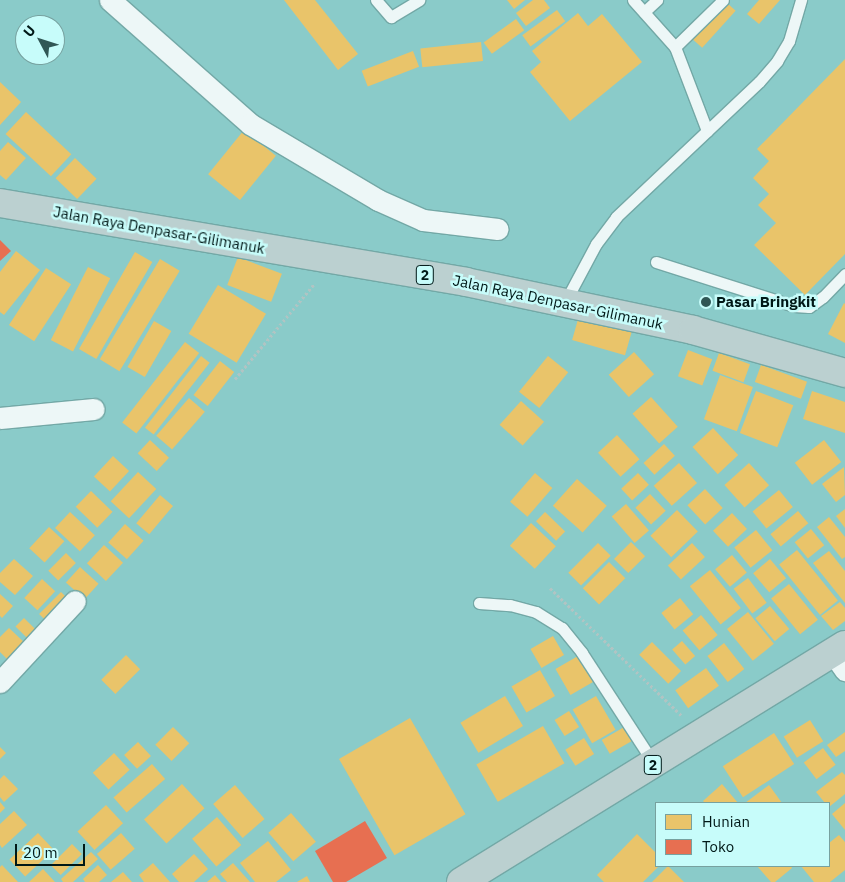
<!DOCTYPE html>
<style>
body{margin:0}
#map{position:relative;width:845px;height:882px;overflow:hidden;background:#8acbc9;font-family:"IBM Plex Sans",sans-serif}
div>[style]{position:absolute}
.homes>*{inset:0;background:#e9c46a;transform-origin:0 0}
.shops>*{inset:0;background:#e76f51}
.path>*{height:3px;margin-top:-1.5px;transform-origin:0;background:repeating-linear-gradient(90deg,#b1c4c3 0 2.5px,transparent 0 5px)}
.roads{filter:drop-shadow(1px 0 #73a8a6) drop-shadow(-1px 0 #73a8a6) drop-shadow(0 1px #73a8a6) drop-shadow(0 -1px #73a8a6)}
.lane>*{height:11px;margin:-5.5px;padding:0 5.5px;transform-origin:5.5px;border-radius:5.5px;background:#edf7f7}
.street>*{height:21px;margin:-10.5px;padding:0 10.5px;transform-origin:10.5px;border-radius:10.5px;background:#edf7f7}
.highway>*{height:28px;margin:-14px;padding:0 14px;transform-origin:14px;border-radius:14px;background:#bbd0d0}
.dots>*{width:14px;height:14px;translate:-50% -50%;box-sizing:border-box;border:2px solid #c7fcfa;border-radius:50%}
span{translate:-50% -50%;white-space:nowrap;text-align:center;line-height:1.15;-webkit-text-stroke:5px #c7fcfa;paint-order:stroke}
.shield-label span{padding:1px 4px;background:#c7fcfa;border:1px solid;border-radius:4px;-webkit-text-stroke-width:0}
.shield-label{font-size:14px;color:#001817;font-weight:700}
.street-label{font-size:15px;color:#001817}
.poi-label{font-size:15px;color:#001817;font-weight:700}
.left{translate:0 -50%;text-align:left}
.legend{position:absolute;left:655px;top:802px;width:175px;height:65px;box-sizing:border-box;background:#c7fcfa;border:1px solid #77a19f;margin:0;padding:6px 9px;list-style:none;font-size:15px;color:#001817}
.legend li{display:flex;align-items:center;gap:10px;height:25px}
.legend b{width:25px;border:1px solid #77a19f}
.north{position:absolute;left:15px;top:15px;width:50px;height:50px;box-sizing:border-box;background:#c7fcfa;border:1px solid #77a19f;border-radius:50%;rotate:310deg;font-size:14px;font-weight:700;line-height:20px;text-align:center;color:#001817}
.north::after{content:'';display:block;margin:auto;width:18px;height:22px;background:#305755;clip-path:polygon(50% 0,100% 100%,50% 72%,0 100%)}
.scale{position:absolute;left:15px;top:844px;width:70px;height:22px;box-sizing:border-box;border:2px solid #001817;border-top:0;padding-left:6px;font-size:15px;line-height:18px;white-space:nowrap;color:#001817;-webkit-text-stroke:4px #c7fcfa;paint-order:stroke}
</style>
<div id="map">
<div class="homes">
<div style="clip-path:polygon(284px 0,315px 0,358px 54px,338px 70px)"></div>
<div style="clip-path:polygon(507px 0,525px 0,514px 9px)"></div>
<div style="clip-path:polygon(533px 0,544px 0,550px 8px,526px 26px,516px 13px)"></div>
<div style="clip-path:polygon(759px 0,780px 0,759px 24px,747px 14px)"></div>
<div style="left:726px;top:2px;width:13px;height:50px;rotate:42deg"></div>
<div style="left:557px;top:10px;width:14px;height:43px;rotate:54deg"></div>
<div style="clip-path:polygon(578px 13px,588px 26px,602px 14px,642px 62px,570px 121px,530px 72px,541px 62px,532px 51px)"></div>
<div style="left:516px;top:19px;width:14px;height:40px;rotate:54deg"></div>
<div style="left:481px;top:42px;width:19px;height:61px;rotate:84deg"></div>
<div style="left:413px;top:51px;width:17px;height:55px;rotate:69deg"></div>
<div style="clip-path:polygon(845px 59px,845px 254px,805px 295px,754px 245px,776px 223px,758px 205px,769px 194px,753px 178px,769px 161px,757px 149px)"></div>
<div style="clip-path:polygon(0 82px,21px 102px,0 125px)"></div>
<div style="left:26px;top:112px;width:62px;height:30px;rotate:43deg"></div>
<div style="left:244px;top:130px;width:41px;height:57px;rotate:39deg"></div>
<div style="clip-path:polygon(8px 142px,26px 158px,6px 180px,0 175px,0 151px)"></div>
<div style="left:75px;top:158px;width:30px;height:28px;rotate:44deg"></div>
<div style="clip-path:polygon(16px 251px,40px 270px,4px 315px,0 312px,0 272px)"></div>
<div style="left:135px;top:252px;width:20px;height:112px;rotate:30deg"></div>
<div style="left:238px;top:257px;width:47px;height:30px;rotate:21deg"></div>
<div style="left:160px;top:259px;width:23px;height:117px;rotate:31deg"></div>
<div style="left:88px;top:267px;width:25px;height:82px;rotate:27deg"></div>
<div style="left:46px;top:268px;width:30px;height:68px;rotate:33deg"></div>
<div style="left:218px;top:285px;width:56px;height:57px;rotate:31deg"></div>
<div style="clip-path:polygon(844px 303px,845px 304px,845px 343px,828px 334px)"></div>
<div style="left:579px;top:316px;width:55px;height:25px;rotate:16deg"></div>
<div style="left:154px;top:321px;width:20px;height:53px;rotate:30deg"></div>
<div style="left:185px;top:342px;width:18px;height:102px;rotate:38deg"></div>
<div style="left:688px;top:350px;width:26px;height:28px;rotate:21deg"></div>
<div style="left:634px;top:352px;width:30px;height:34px;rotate:48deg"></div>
<div style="left:719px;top:353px;width:33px;height:19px;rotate:20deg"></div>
<div style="left:201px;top:356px;width:11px;height:91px;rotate:38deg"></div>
<div style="left:548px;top:356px;width:26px;height:46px;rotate:39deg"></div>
<div style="left:220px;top:361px;width:18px;height:43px;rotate:38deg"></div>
<div style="left:761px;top:365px;width:49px;height:18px;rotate:20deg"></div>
<div style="left:720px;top:375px;width:35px;height:47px;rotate:20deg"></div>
<div style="left:756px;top:391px;width:40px;height:45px;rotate:21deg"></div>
<div style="clip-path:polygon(812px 391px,845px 402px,845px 433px,803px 419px)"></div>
<div style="left:651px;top:397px;width:40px;height:25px;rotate:48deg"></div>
<div style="left:189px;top:398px;width:21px;height:50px;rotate:41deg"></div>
<div style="left:521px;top:401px;width:31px;height:32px;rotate:42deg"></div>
<div style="left:713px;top:428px;width:37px;height:28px;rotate:47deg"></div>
<div style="left:617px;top:435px;width:33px;height:26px;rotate:47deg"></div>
<div style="left:150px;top:440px;width:26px;height:18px;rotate:43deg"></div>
<div style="left:824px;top:440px;width:28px;height:37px;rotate:52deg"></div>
<div style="left:664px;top:444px;width:16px;height:28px;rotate:47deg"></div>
<div style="left:113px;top:456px;width:22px;height:28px;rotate:43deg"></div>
<div style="left:679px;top:463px;width:27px;height:34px;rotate:48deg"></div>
<div style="left:749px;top:463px;width:30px;height:33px;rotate:48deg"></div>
<div style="clip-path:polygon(844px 467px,845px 495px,836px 502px,822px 484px)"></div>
<div style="left:138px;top:472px;width:25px;height:40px;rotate:43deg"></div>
<div style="left:535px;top:473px;width:23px;height:38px;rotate:41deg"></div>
<div style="left:638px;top:473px;width:16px;height:23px;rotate:47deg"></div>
<div style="left:577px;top:479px;width:40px;height:36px;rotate:42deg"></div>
<div style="left:705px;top:489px;width:26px;height:24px;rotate:47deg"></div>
<div style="left:779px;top:490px;width:22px;height:34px;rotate:51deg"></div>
<div style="left:91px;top:491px;width:30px;height:22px;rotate:44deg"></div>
<div style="left:650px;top:494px;width:23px;height:20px;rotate:47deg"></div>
<div style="left:160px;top:495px;width:17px;height:37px;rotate:40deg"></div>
<div style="left:626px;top:504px;width:35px;height:19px;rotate:49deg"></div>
<div style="clip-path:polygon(845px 509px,845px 528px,836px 516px)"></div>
<div style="left:677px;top:510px;width:30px;height:37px;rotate:46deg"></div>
<div style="left:798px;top:511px;width:16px;height:36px;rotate:50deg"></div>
<div style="left:70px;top:512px;width:34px;height:22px;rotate:43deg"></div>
<div style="left:545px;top:512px;width:28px;height:13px;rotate:44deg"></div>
<div style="left:732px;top:513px;width:22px;height:26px;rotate:47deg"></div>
<div style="clip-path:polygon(829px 517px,845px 537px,845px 557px,842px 559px,817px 527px)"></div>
<div style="left:531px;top:523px;width:34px;height:31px;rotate:43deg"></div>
<div style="left:125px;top:524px;width:25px;height:25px;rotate:42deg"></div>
<div style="left:49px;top:527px;width:21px;height:29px;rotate:43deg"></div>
<div style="left:811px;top:529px;width:21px;height:21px;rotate:51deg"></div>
<div style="left:756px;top:530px;width:26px;height:28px;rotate:51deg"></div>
<div style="left:631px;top:542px;width:20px;height:24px;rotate:45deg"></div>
<div style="left:598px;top:543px;width:18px;height:42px;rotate:45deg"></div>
<div style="left:692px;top:543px;width:19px;height:33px;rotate:47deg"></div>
<div style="left:104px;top:545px;width:26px;height:25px;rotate:43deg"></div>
<div style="left:797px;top:550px;width:65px;height:23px;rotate:51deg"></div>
<div style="clip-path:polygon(829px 551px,845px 571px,845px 603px,813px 563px)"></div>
<div style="left:66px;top:553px;width:14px;height:25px;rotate:45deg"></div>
<div style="left:732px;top:555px;width:23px;height:22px;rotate:50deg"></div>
<div style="clip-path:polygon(14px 559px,33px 576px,15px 595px,0 582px,0 573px)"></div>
<div style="left:770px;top:559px;width:25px;height:22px;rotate:50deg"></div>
<div style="left:609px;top:562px;width:23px;height:37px;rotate:45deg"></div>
<div style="left:80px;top:567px;width:25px;height:21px;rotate:42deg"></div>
<div style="left:710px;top:570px;width:49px;height:26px;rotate:51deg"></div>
<div style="left:748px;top:578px;width:31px;height:18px;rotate:53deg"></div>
<div style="left:42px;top:579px;width:18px;height:26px;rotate:43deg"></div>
<div style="left:789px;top:584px;width:46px;height:23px;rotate:51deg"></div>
<div style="left:61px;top:592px;width:13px;height:31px;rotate:45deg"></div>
<div style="clip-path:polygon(0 594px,13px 606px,2px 618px,0 616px)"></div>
<div style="left:680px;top:598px;width:21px;height:24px;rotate:51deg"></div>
<div style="clip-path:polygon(840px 602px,845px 608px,845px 621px,833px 630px,821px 616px)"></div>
<div style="left:770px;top:606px;width:30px;height:19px;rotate:50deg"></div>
<div style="left:748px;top:612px;width:41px;height:27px;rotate:51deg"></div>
<div style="left:701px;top:615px;width:26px;height:24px;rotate:50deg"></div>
<div style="left:24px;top:618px;width:21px;height:12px;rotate:45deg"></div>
<div style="clip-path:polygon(9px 628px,27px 645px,11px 663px,0 652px,0 637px)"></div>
<div style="left:553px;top:636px;width:22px;height:26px;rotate:60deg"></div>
<div style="left:682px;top:641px;width:20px;height:13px;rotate:49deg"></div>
<div style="left:652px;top:642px;width:41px;height:18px;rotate:45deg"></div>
<div style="left:724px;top:643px;width:33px;height:21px;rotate:52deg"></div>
<div style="left:126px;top:655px;width:20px;height:35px;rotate:45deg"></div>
<div style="left:578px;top:656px;width:30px;height:26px;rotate:60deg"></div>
<div style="left:706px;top:668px;width:22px;height:38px;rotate:54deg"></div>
<div style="left:540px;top:670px;width:30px;height:33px;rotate:60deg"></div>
<div style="left:505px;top:696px;width:35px;height:52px;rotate:59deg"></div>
<div style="left:596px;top:696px;width:39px;height:27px;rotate:60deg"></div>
<div style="left:569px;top:711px;width:19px;height:17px;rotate:58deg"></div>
<div style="left:410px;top:718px;width:111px;height:82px;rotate:60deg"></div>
<div style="left:810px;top:720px;width:25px;height:31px;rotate:58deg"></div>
<div style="left:543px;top:726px;width:43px;height:77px;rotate:60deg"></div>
<div style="left:626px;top:726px;width:16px;height:28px;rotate:60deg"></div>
<div style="left:173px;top:727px;width:23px;height:25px;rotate:45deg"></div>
<div style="clip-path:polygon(845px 732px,845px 751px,836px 757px,827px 745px)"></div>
<div style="left:774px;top:733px;width:37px;height:61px;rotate:57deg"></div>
<div style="left:584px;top:738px;width:19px;height:22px;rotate:58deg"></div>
<div style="left:138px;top:742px;width:19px;height:19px;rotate:47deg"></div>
<div style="clip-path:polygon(0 747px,6px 753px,0 759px)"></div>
<div style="left:823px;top:748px;width:21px;height:24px;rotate:53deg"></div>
<div style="left:114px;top:753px;width:23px;height:29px;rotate:47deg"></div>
<div style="left:152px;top:764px;width:20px;height:51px;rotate:49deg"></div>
<div style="clip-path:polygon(842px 772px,845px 775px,845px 794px,829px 807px,829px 803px,825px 803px,816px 792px)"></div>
<div style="clip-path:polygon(4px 775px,18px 789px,4px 802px,0 797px,0 779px)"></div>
<div style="left:182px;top:784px;width:33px;height:52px;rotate:47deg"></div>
<div style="clip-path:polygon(722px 784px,738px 803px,705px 803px,703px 801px)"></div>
<div style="left:235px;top:785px;width:45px;height:29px;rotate:49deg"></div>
<div style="clip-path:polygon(769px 785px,782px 803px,745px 803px)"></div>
<div style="clip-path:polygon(0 802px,5px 808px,0 813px)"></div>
<div style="clip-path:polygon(845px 803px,845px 830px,832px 814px)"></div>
<div style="left:106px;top:805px;width:25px;height:39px;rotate:47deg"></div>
<div style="clip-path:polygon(14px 811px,27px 825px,2px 848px,0 845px,0 824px)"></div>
<div style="left:291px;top:813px;width:38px;height:30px;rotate:49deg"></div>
<div style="left:217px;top:817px;width:37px;height:33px;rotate:49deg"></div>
<div style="left:38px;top:833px;width:23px;height:39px;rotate:47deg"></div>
<div style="left:121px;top:833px;width:21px;height:32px;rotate:49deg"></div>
<div style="clip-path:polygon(637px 834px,656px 853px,656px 866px,659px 866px,643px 882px,604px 882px,597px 875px)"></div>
<div style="clip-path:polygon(839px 835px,845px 842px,845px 870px,830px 882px,814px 882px,801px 866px,829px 866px,829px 843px)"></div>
<div style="clip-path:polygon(268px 841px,291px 870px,276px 882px,255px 882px,240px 863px)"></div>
<div style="left:72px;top:844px;width:14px;height:30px;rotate:45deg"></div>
<div style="clip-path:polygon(91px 852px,98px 859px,73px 882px,63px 882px,61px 879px)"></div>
<div style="clip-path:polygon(194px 854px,208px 869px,194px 882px,179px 882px,172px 874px)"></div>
<div style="clip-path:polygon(153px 863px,170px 882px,144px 882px,139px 875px)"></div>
<div style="clip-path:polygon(233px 863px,250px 882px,227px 882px,220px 874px)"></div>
<div style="clip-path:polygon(2px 865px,18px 882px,0 882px,0 867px)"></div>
<div style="clip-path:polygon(98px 865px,107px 875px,99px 882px,85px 882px,83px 879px)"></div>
<div style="clip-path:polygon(668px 866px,684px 882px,652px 882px)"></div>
<div style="clip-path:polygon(757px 866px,791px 866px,792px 868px,775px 882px,771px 882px)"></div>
<div style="clip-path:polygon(43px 869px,55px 882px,29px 882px)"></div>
<div style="clip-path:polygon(123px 872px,132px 882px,111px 882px)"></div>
<div style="clip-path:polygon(215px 875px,221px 882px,207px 882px)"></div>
<div style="clip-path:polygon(307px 876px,310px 882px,297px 882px)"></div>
</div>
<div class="shops">
<div style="clip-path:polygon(0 240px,11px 251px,0 261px)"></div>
<div style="clip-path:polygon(365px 821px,387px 858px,346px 882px,333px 882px,315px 851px)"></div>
</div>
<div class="path">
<div style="left:235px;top:379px;width:125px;rotate:-50.2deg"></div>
<div style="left:550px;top:588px;width:184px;rotate:44.1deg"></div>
</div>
<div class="roads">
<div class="lane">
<div style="left:376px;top:0;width:23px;rotate:49deg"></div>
<div style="left:391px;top:17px;width:33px;rotate:-31deg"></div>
<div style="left:633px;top:0;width:63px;rotate:48.2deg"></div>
<div style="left:675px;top:47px;width:90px;rotate:69.1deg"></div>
<div style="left:644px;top:12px;width:18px;rotate:-43deg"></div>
<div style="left:675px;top:47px;width:67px;rotate:-44.4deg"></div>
<div style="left:656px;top:262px;width:145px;rotate:17.7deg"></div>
<div style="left:794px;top:306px;width:15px;rotate:4deg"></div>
<div style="left:809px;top:307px;width:17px;rotate:-36deg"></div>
<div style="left:823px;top:297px;width:32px;rotate:-46deg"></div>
<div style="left:565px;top:302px;width:66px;rotate:-61.9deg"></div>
<div style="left:596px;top:244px;width:34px;rotate:-53deg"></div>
<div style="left:616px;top:217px;width:197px;rotate:-43.4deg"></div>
<div style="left:759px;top:82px;width:28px;rotate:-49deg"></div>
<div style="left:777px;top:61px;width:23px;rotate:-59deg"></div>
<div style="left:789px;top:41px;width:43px;rotate:-73.7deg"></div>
<div style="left:479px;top:603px;width:31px;rotate:4deg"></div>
<div style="left:510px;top:605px;width:27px;rotate:15deg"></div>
<div style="left:536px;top:612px;width:31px;rotate:32deg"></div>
<div style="left:562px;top:628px;width:32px;rotate:51deg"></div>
<div style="left:582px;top:653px;width:132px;rotate:57deg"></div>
</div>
<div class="street">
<div style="left:110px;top:0;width:187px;rotate:41.5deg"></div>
<div style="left:250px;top:124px;width:149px;rotate:30.7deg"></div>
<div style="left:378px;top:200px;width:49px;rotate:24deg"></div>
<div style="left:423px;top:220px;width:75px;rotate:6.9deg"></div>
<div style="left:0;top:418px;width:94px;rotate:-5.5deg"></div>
<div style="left:833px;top:653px;width:21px;rotate:55deg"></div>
<div style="left:0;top:682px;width:110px;rotate:-47.2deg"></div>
</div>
<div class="highway">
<div style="left:0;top:203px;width:473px;rotate:9.6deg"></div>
<div style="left:466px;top:282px;width:232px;rotate:11.9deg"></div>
<div style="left:693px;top:330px;width:158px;rotate:15.8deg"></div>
<div style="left:461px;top:882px;width:451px;rotate:-31.7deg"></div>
</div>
</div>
<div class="dots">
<div style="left:706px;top:302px;background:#305755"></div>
</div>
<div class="shield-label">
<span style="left:425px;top:275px">2</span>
<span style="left:653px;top:765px">2</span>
</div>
<div class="street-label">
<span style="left:159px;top:230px;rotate:10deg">Jalan Raya Denpasar-Gilimanuk</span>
<span style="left:558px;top:302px;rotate:12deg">Jalan Raya Denpasar-Gilimanuk</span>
</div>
<div class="poi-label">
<span class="left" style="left:716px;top:302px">Pasar Bringkit</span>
</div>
<ul class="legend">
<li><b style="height:14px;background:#e9c46a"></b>Hunian</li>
<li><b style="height:14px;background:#e76f51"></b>Toko</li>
</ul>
<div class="north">U</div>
<div class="scale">20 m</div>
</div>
